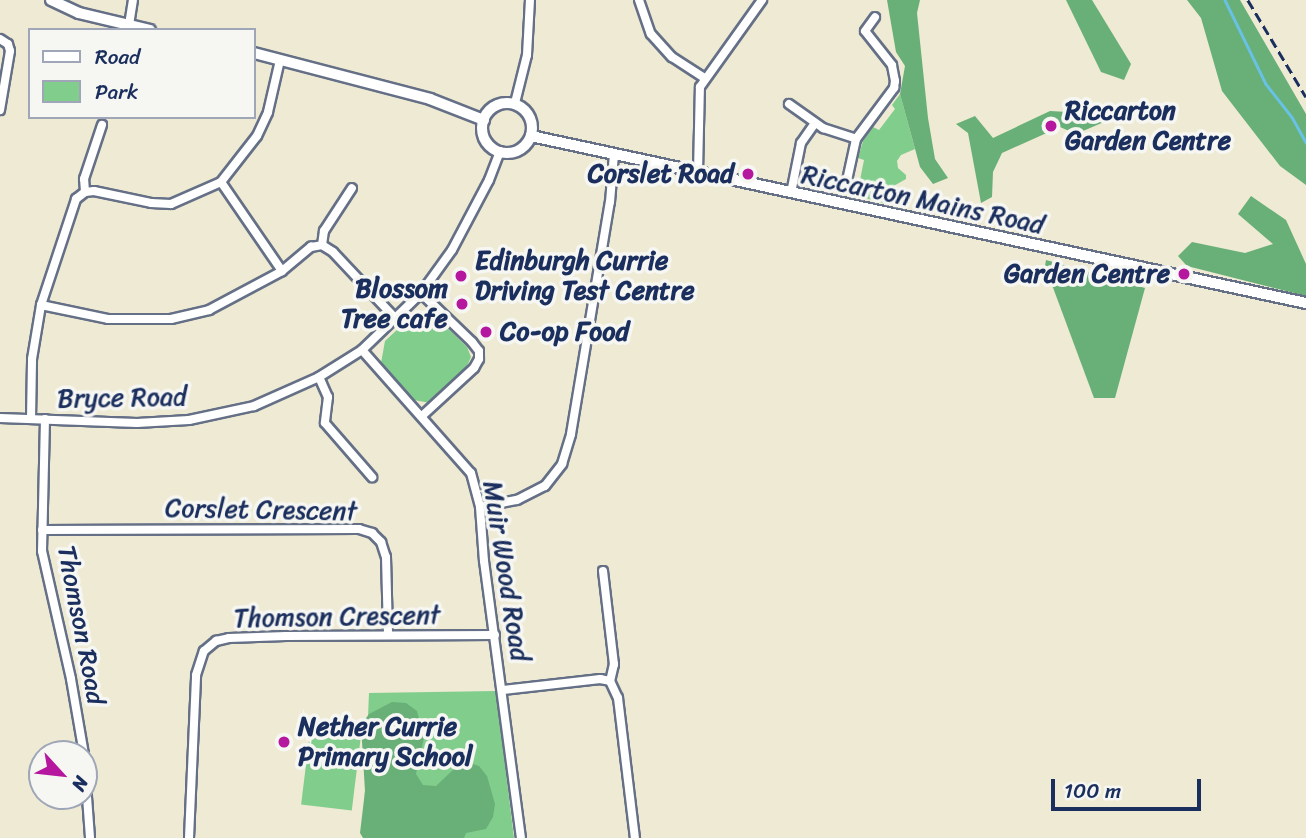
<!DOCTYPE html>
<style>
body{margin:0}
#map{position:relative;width:1306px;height:838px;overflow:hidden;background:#eeead3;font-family:Sriracha,sans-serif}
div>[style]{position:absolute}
.green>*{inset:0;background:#80cd8c;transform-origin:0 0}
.forest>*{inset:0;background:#68b078}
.stream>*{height:2.5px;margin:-1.25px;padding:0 1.25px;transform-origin:1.25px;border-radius:1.25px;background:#69c2e6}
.roads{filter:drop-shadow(2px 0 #657087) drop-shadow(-2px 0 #657087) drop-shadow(0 2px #657087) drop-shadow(0 -2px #657087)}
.minor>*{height:8px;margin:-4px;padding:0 4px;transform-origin:4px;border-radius:4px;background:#fff}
.tertiary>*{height:10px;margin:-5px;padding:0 5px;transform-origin:5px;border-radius:5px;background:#fff}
.tertiary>.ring{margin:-5px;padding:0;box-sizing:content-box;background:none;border:10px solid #fff;border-radius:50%}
.rail>*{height:2.5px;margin-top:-1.25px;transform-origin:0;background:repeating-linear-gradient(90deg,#1b2f5e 0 10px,transparent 0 15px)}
.dots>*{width:19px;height:19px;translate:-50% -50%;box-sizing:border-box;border:4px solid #f6f6f2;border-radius:50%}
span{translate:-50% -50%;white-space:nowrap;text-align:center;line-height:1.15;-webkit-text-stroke:7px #f6f6f2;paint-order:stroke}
.poi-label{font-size:26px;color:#1b2f5e;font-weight:700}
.left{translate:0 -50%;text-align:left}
.right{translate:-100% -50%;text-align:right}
.street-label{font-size:26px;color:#1b2f5e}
.legend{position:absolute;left:28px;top:28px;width:228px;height:91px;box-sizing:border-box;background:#f6f6f2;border:2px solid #9ea6b7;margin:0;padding:9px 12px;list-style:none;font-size:21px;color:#1b2f5e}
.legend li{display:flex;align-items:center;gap:14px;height:35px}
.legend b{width:35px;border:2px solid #9ea6b7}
.north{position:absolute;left:28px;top:740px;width:70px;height:70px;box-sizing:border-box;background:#f6f6f2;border:2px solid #9ea6b7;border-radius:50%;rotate:117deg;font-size:19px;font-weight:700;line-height:28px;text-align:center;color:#1b2f5e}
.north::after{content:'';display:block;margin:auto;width:24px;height:32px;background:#b5179e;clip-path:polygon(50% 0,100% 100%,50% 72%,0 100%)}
.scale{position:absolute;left:1051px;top:779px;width:150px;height:32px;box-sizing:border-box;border:4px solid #1b2f5e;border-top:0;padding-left:9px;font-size:21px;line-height:24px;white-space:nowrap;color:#1b2f5e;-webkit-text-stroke:5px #f6f6f2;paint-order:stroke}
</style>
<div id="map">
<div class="green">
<div style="clip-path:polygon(900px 94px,915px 149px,901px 155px,897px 161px,898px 168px,906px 175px,906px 179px,890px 188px,890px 203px,887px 204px,850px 194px,852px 184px,859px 185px,864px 160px,858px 158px,863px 141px,873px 127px,879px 130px,895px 109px,892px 105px)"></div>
<div style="clip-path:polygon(414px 314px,433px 314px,467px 347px,471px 357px,467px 366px,430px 403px,414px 400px,381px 363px,385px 341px)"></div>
<div style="clip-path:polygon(496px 691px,514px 838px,363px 838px,369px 693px)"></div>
<div style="left:311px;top:724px;width:51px;height:81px;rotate:7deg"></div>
</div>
<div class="forest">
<div style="clip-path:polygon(887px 0,920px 0,917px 13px,928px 118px,935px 159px,948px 178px,933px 184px,920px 167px,900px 94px,905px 66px,896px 52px)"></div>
<div style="clip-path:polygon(1066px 0,1092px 0,1131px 64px,1124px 80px,1101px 72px)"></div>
<div style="clip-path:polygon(1187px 0,1240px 0,1306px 114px,1306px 185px,1280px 166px,1222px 91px,1201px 18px)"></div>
<div style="clip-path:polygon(1104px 107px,1110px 113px,1104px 122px,1076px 134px,1060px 127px,1002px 153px,993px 172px,992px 197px,981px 203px,968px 133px,956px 124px,975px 116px,993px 138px,1050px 111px,1086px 113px)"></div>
<div style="clip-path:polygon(1251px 196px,1286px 220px,1306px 264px,1306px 296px,1187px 266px,1178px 256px,1192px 242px,1245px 253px,1273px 244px,1238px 214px)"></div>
<div style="clip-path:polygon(1046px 260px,1145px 288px,1115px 398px,1094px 398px,1045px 266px)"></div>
<div style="clip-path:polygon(392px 702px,406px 703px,417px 711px,424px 738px,416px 774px,423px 785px,436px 786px,455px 768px,467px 762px,479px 766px,487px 776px,495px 804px,493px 817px,486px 829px,466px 833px,464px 838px,363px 838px,360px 833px,365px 791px,361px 725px,369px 714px)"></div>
</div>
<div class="stream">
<div style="left:1225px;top:0;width:93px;rotate:64deg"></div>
<div style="left:1266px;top:84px;width:42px;rotate:51.8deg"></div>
<div style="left:1292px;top:117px;width:29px;rotate:61deg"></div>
</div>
<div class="roads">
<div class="minor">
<div style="left:639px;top:0;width:36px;rotate:71deg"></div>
<div style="left:651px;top:34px;width:31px;rotate:48deg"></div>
<div style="left:672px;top:57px;width:38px;rotate:33deg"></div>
<div style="left:129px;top:25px;width:25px;rotate:-81deg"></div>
<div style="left:0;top:39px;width:9px;rotate:32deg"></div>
<div style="left:8px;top:44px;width:7px;rotate:74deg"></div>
<div style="left:10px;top:51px;width:60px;rotate:99.6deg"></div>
<div style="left:515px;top:103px;width:49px;rotate:-76deg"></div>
<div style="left:527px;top:55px;width:55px;rotate:-86.9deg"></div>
<div style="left:789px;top:104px;width:42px;rotate:35.2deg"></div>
<div style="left:823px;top:128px;width:35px;rotate:18deg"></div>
<div style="left:856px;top:139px;width:64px;rotate:-53.3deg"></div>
<div style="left:894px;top:88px;width:7px;rotate:-82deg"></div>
<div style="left:895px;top:81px;width:16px;rotate:-101deg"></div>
<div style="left:892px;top:65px;width:43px;rotate:-128.5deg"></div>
<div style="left:865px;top:31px;width:17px;rotate:-54deg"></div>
<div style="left:698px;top:172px;width:85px;rotate:-88.7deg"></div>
<div style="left:700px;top:87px;width:107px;rotate:-54.5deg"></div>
<div style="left:221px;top:182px;width:108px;rotate:55.6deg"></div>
<div style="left:846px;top:185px;width:47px;rotate:-77.7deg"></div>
<div style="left:85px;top:192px;width:9px;rotate:-6deg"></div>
<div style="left:94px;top:191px;width:58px;rotate:11.9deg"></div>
<div style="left:151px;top:203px;width:20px;rotate:3deg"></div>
<div style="left:171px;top:204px;width:55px;rotate:-23.7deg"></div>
<div style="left:221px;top:182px;width:58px;rotate:-52deg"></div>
<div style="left:257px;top:136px;width:26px;rotate:-65deg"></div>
<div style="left:268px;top:112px;width:53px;rotate:-77deg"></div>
<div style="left:791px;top:193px;width:51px;rotate:-78.7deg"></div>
<div style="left:801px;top:143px;width:24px;rotate:-55deg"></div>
<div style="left:322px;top:245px;width:13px;rotate:32deg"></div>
<div style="left:333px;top:252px;width:92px;rotate:46.8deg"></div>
<div style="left:421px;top:293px;width:71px;rotate:43.9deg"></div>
<div style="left:472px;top:342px;width:11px;rotate:52deg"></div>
<div style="left:479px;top:351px;width:8px;rotate:90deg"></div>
<div style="left:479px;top:359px;width:10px;rotate:119deg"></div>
<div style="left:474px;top:368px;width:71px;rotate:137.3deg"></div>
<div style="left:41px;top:305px;width:68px;rotate:11.8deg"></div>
<div style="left:108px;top:319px;width:63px"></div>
<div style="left:171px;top:319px;width:39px;rotate:-13deg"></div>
<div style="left:209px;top:310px;width:83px;rotate:-28.1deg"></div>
<div style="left:282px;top:271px;width:38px;rotate:-40deg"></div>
<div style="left:311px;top:247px;width:11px;rotate:-10deg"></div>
<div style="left:322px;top:245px;width:14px;rotate:-82deg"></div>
<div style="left:324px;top:231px;width:51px;rotate:-56.9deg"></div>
<div style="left:362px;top:350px;width:164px;rotate:48.5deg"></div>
<div style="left:471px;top:473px;width:35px;rotate:75deg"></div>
<div style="left:480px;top:507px;width:54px;rotate:85.8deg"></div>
<div style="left:484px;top:561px;width:279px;rotate:82.4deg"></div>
<div style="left:319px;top:377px;width:22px;rotate:66deg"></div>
<div style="left:328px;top:397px;width:26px;rotate:97deg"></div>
<div style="left:325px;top:423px;width:72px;rotate:49deg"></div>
<div style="left:0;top:418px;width:137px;rotate:2.1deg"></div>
<div style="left:137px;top:423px;width:52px;rotate:-3.3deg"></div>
<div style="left:189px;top:420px;width:66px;rotate:-12.2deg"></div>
<div style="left:254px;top:406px;width:71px;rotate:-24deg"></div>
<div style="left:319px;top:377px;width:51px;rotate:-32.1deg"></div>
<div style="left:362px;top:350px;width:82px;rotate:-44deg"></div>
<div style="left:421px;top:293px;width:53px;rotate:-54.2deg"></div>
<div style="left:452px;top:250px;width:79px;rotate:-62.1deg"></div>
<div style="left:489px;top:180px;width:31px;rotate:-69deg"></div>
<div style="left:31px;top:419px;width:60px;rotate:-89deg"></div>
<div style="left:32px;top:359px;width:55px;rotate:-80.5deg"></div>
<div style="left:41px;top:305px;width:112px;rotate:-71.7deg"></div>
<div style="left:76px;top:199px;width:11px;rotate:-38deg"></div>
<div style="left:85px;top:192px;width:13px;rotate:-94deg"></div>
<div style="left:84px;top:179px;width:57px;rotate:-71.6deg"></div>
<div style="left:45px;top:419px;width:132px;rotate:91.3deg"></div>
<div style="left:42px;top:551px;width:131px;rotate:77.2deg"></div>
<div style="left:71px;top:679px;width:76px;rotate:80.2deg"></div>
<div style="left:480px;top:507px;width:38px;rotate:-11deg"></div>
<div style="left:517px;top:500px;width:31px;rotate:-27deg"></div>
<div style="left:545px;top:486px;width:28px;rotate:-52deg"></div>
<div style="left:562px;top:464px;width:31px;rotate:-73deg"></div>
<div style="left:571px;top:434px;width:235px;rotate:-80.5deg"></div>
<div style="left:610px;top:202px;width:48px;rotate:-85.2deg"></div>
<div style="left:42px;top:530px;width:317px;rotate:-0.2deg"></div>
<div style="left:359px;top:529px;width:14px;rotate:17deg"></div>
<div style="left:372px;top:533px;width:13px;rotate:45deg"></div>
<div style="left:381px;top:542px;width:16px;rotate:72deg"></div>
<div style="left:386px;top:557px;width:78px;rotate:88.5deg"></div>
<div style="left:603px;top:571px;width:94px;rotate:83.3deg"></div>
<div style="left:614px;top:664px;width:17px;rotate:103deg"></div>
<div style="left:610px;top:681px;width:19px;rotate:65deg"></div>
<div style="left:618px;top:698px;width:141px;rotate:83.1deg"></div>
<div style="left:503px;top:690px;width:98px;rotate:-6.5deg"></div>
<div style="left:600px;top:679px;width:10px;rotate:11deg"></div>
<div style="left:84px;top:756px;width:82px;rotate:85.8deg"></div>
<div style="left:189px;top:838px;width:163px;rotate:-87.5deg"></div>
<div style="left:196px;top:675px;width:25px;rotate:-72deg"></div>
<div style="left:204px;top:651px;width:16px;rotate:-40deg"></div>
<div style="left:216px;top:641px;width:13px;rotate:-13deg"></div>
<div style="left:229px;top:638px;width:57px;rotate:-2deg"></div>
<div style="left:286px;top:636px;width:209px;rotate:-0.3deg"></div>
</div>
<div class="tertiary">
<div style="left:51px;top:0;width:31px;rotate:25deg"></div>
<div style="left:79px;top:13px;width:73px;rotate:13.5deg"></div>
<div style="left:254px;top:53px;width:182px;rotate:14.6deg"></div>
<div style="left:430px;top:99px;width:58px;rotate:21.3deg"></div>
<div class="ring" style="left:482px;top:103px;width:40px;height:40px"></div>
<div style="left:531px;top:136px;width:793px;rotate:12.16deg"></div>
</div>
</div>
<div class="rail">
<div style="left:1248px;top:0;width:113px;rotate:59.1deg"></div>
</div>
<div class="dots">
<div style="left:1051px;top:126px;background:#b5179e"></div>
<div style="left:748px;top:174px;background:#b5179e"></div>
<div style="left:1184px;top:274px;background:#b5179e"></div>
<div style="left:461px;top:276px;background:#b5179e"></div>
<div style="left:462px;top:304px;background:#b5179e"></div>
<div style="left:486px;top:332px;background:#b5179e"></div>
<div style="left:284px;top:742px;background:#b5179e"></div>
</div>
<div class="poi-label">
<span class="left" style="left:1065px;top:126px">Riccarton<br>Garden Centre</span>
<span class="right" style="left:734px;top:174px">Corslet Road</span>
<span class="left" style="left:475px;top:276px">Edinburgh Currie<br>Driving Test Centre</span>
<span class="right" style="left:1170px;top:274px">Garden Centre</span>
<span class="right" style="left:448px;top:304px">Blossom<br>Tree cafe</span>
<span class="left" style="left:500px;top:332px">Co-op Food</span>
<span class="left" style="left:298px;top:742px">Nether Currie<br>Primary School</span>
</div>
<div class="street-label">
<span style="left:923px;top:200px;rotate:12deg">Riccarton Mains Road</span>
<span style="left:122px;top:398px;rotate:-1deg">Bryce Road</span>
<span style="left:261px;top:510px;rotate:1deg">Corslet Crescent</span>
<span style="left:506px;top:571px;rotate:81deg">Muir Wood Road</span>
<span style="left:337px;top:617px;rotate:-1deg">Thomson Crescent</span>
<span style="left:81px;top:625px;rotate:79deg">Thomson Road</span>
</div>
<ul class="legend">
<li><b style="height:9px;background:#fff"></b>Road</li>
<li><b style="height:19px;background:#80cd8c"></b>Park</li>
</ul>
<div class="north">N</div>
<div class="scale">100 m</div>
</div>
